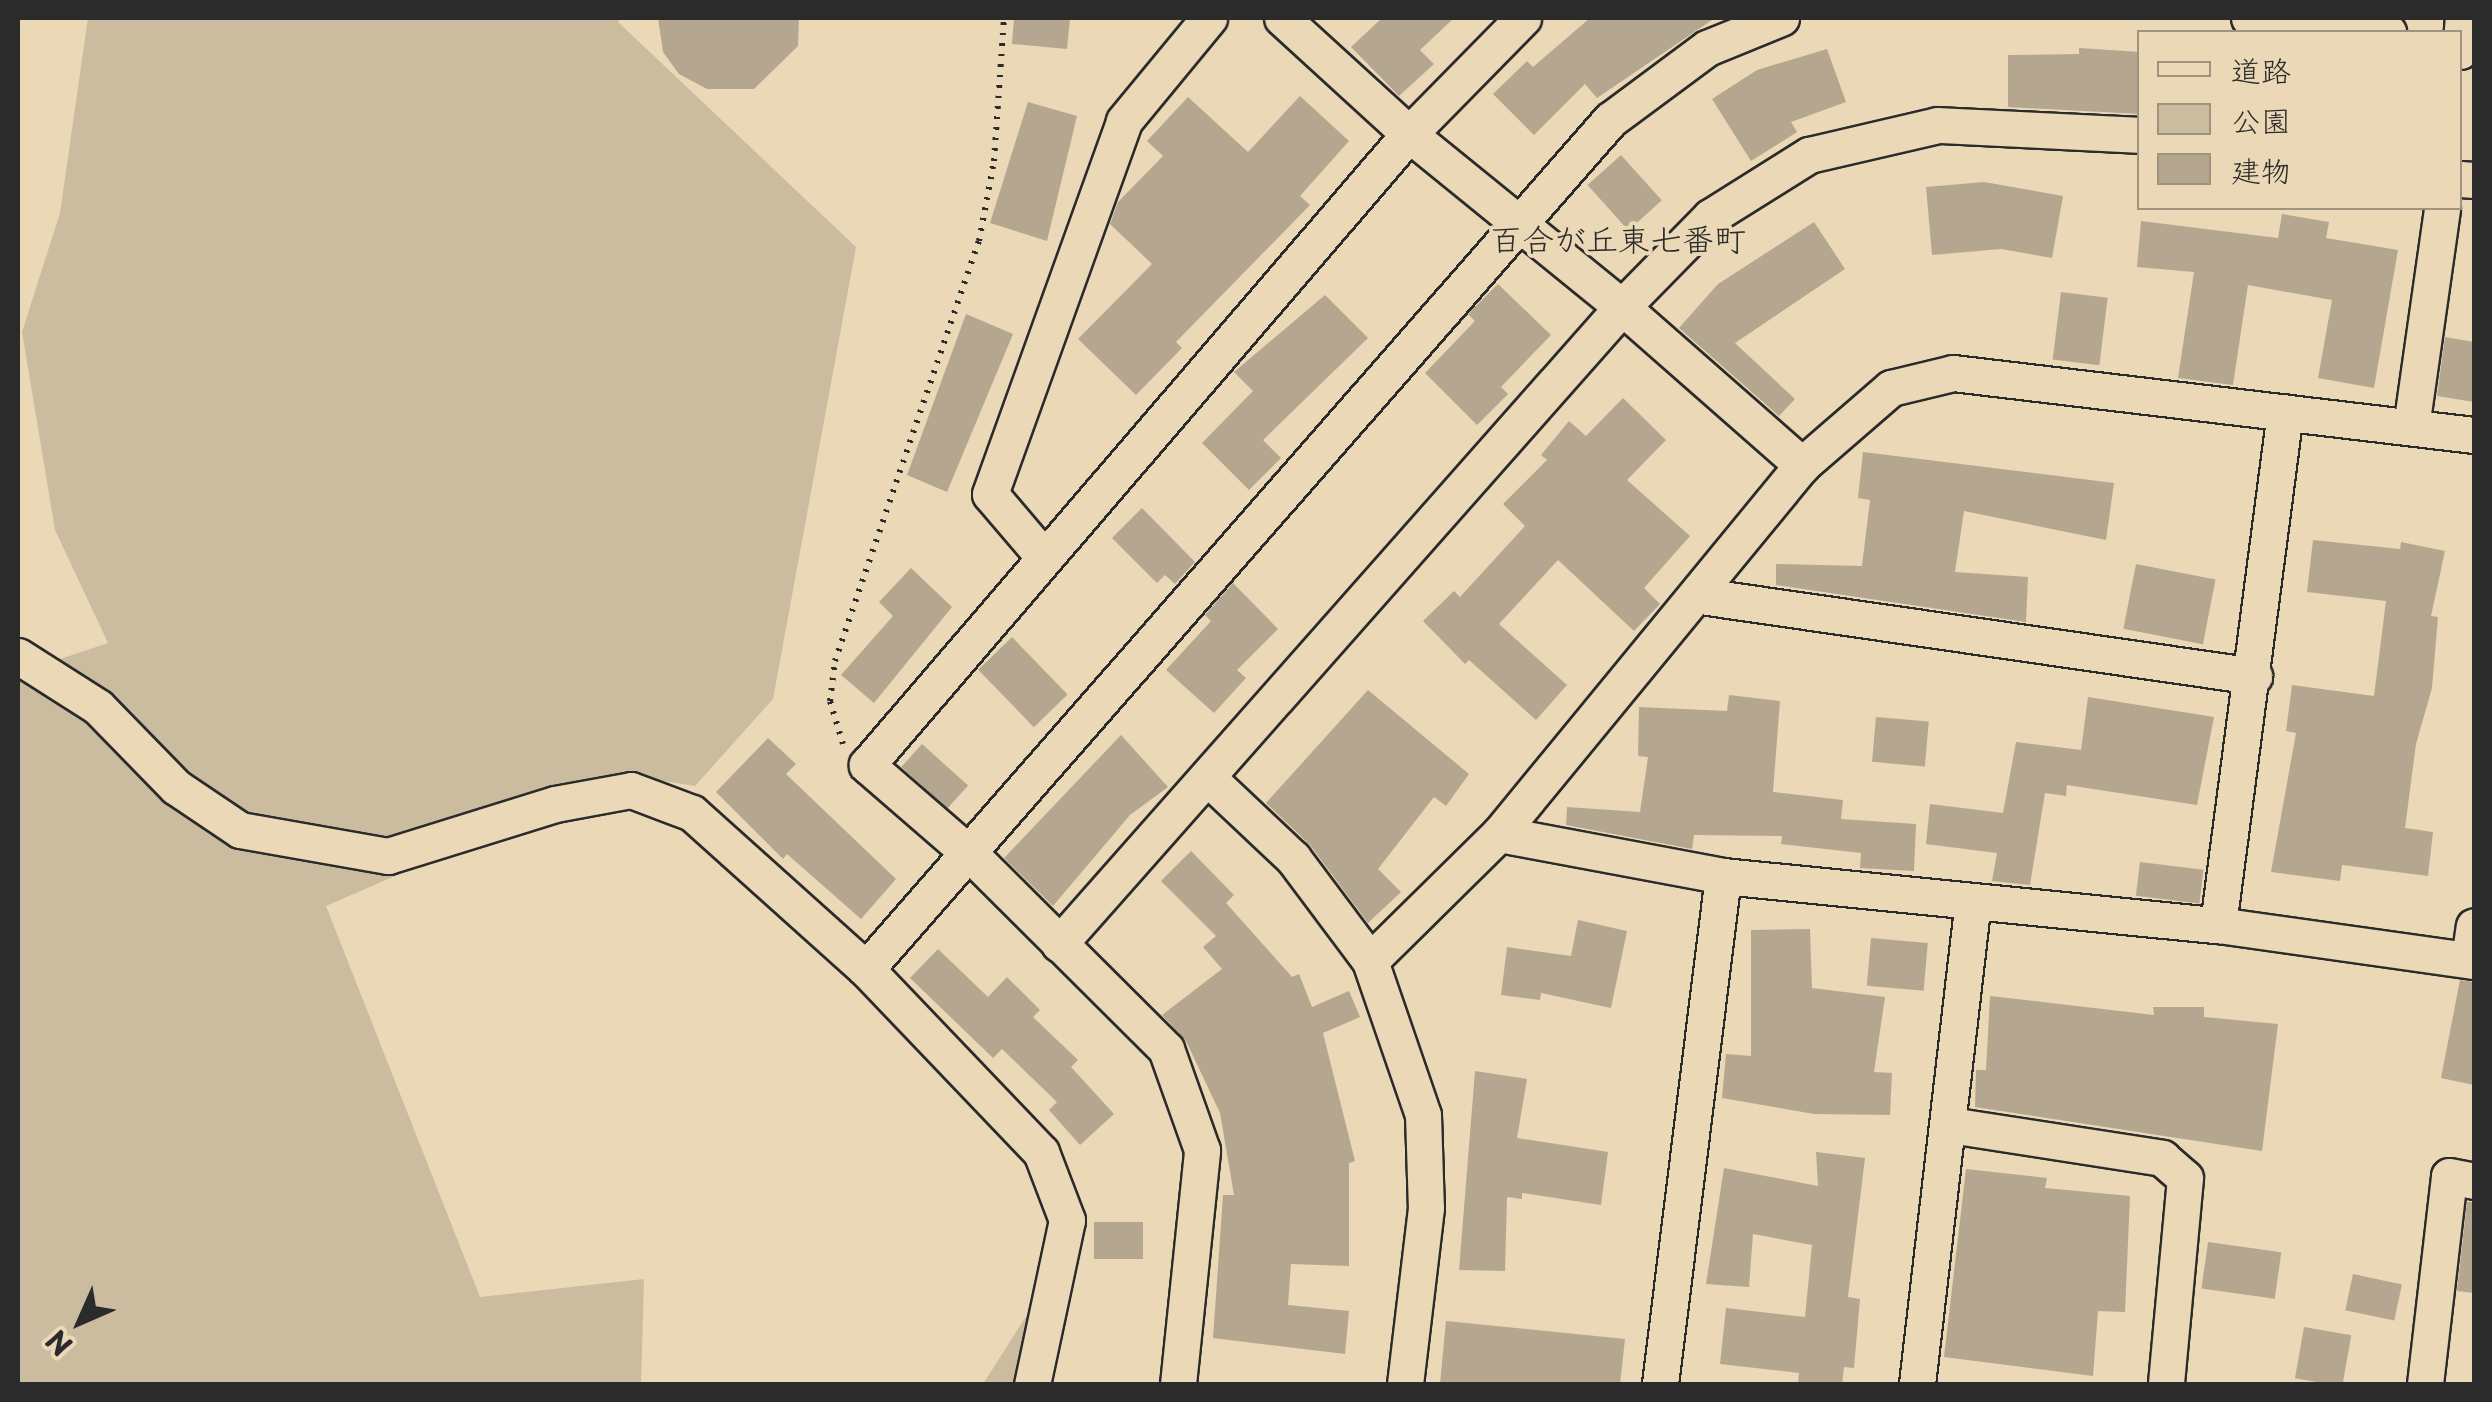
<!DOCTYPE html>
<meta charset="utf-8">
<style>
body{margin:0}
#map{position:relative;width:2492px;height:1402px;overflow:hidden;background:#ead8b6;font-family:"Playpen Sans","Klee One",sans-serif}
div>[style]{position:absolute}
.green>*{inset:0;background:#cbbca0}
.building>*{inset:0;background:#b5a78f;transform-origin:0 0}
.path>*{height:6px;margin-top:-3px;transform-origin:0;background:repeating-linear-gradient(90deg,#2b2b2b 0 2.5px,transparent 0 10.5px)}
.roads{filter:drop-shadow(2px 0 #2b2b2b) drop-shadow(-2px 0 #2b2b2b) drop-shadow(0 2px #2b2b2b) drop-shadow(0 -2px #2b2b2b)}
.minor>*{height:35px;margin:-17.5px;padding:0 17.5px;transform-origin:17.5px;border-radius:17.5px;background:#ead8b6}
span{translate:-50% -50%;white-space:nowrap;text-align:center;line-height:1.15;-webkit-text-stroke:8px #ead8b6;paint-order:stroke}
.quarter-label{font-size:32px;color:#2b2b2b}
.frame{position:absolute;inset:0;border:20px solid #2b2b2b;pointer-events:none}
.legend{position:absolute;left:2137px;top:30px;width:325px;height:180px;box-sizing:border-box;background:#ead8b6;border:2px solid #9e937e;margin:0;padding:12px 18px;list-style:none;font-size:30px;color:#2b2b2b}
.legend li{display:flex;align-items:center;gap:20px;height:50px}
.legend b{width:50px;border:2px solid #9e937e}
.north{position:absolute;left:30px;top:1272px;width:100px;height:100px;-webkit-text-stroke:8px #ead8b6;paint-order:stroke;rotate:225deg;font-size:28px;font-weight:700;line-height:40px;text-align:center;color:#2b2b2b}
.north::after{content:'';display:block;margin:auto;width:35px;height:45px;background:#2b2b2b;clip-path:polygon(50% 0,100% 100%,50% 72%,0 100%)}
</style>
<div id="map">
<div class="green">
<div style="clip-path:polygon(88px 18px,621px 18px,618px 22px,856px 247px,773px 699px,695px 786px,627px 775px,326px 906px,480px 1297px,644px 1279px,641px 1384px,18px 1384px,18px 673px,108px 643px,55px 530px,22px 332px,60px 213px)"></div>
<div style="clip-path:polygon(1034px 1304px,1013px 1384px,983px 1384px)"></div>
</div>
<div class="building">
<div style="clip-path:polygon(658px 18px,799px 18px,798px 46px,754px 89px,707px 89px,679px 74px,663px 52px)"></div>
<div style="clip-path:polygon(1014px 18px,1070px 18px,1067px 49px,1012px 44px)"></div>
<div style="clip-path:polygon(1382px 18px,1454px 18px,1420px 50px,1434px 64px,1399px 96px,1351px 47px)"></div>
<div style="clip-path:polygon(1590px 18px,1715px 18px,1597px 98px,1585px 84px,1534px 135px,1493px 94px,1527px 61px,1533px 67px)"></div>
<div style="clip-path:polygon(2079px 48px,2140px 52px,2140px 114px,2008px 107px,2008px 55px,2079px 54px)"></div>
<div style="clip-path:polygon(1827px 49px,1846px 102px,1791px 122px,1797px 132px,1751px 161px,1712px 99px,1757px 70px)"></div>
<div style="clip-path:polygon(1300px 96px,1349px 141px,1300px 196px,1310px 205px,1176px 342px,1182px 348px,1136px 395px,1078px 339px,1152px 264px,1110px 224px,1118px 202px,1163px 156px,1147px 141px,1188px 97px,1248px 152px)"></div>
<div style="clip-path:polygon(1028px 102px,1077px 116px,1047px 241px,990px 223px)"></div>
<div style="left:1621px;top:155px;width:61px;height:45px;rotate:48deg"></div>
<div style="clip-path:polygon(1984px 182px,2063px 196px,2052px 258px,2001px 249px,1932px 255px,1926px 187px)"></div>
<div style="clip-path:polygon(2282px 214px,2329px 222px,2326px 238px,2398px 250px,2374px 388px,2318px 378px,2332px 300px,2248px 285px,2233px 385px,2178px 378px,2194px 272px,2137px 267px,2141px 221px,2278px 238px)"></div>
<div style="clip-path:polygon(1814px 222px,1845px 269px,1735px 343px,1795px 399px,1779px 416px,1679px 328px,1718px 284px)"></div>
<div style="clip-path:polygon(1498px 284px,1551px 335px,1501px 387px,1508px 394px,1477px 425px,1425px 373px,1475px 321px,1468px 314px)"></div>
<div style="left:2061px;top:292px;width:47px;height:68px;rotate:7deg"></div>
<div style="clip-path:polygon(1325px 295px,1368px 338px,1263px 440px,1281px 458px,1249px 490px,1202px 443px,1253px 391px,1234px 372px)"></div>
<div style="clip-path:polygon(966px 314px,1013px 334px,947px 492px,907px 475px)"></div>
<div style="clip-path:polygon(2445px 337px,2474px 342px,2474px 402px,2437px 396px)"></div>
<div style="clip-path:polygon(1623px 398px,1666px 440px,1627px 480px,1690px 536px,1644px 588px,1660px 604px,1634px 631px,1558px 560px,1499px 624px,1567px 685px,1536px 720px,1469px 660px,1465px 664px,1423px 621px,1454px 591px,1460px 597px,1525px 526px,1503px 504px,1547px 460px,1541px 455px,1569px 421px,1586px 436px)"></div>
<div style="clip-path:polygon(1863px 452px,2114px 483px,2106px 540px,1964px 511px,1955px 572px,2028px 577px,2026px 622px,1776px 585px,1776px 564px,1862px 566px,1870px 500px,1858px 498px)"></div>
<div style="clip-path:polygon(1142px 508px,1195px 562px,1175px 584px,1165px 575px,1157px 583px,1112px 538px)"></div>
<div style="clip-path:polygon(2313px 540px,2400px 549px,2401px 542px,2445px 551px,2431px 616px,2438px 617px,2432px 688px,2416px 744px,2405px 828px,2433px 832px,2428px 876px,2342px 865px,2340px 881px,2271px 872px,2296px 733px,2286px 731px,2292px 685px,2374px 696px,2386px 601px,2307px 592px)"></div>
<div style="left:2136px;top:564px;width:81px;height:66px;rotate:11deg"></div>
<div style="clip-path:polygon(911px 568px,952px 607px,874px 703px,841px 675px,893px 616px,879px 602px)"></div>
<div style="clip-path:polygon(1233px 583px,1278px 629px,1237px 670px,1246px 678px,1214px 713px,1166px 670px,1211px 621px,1205px 615px)"></div>
<div style="left:1012px;top:637px;width:80px;height:47px;rotate:46deg"></div>
<div style="clip-path:polygon(1368px 690px,1469px 774px,1446px 806px,1434px 797px,1378px 869px,1401px 892px,1368px 923px,1310px 845px,1266px 803px)"></div>
<div style="clip-path:polygon(1729px 695px,1780px 701px,1773px 792px,1843px 800px,1841px 819px,1916px 824px,1914px 871px,1860px 868px,1861px 853px,1781px 844px,1782px 836px,1694px 835px,1692px 849px,1566px 825px,1567px 807px,1640px 812px,1648px 757px,1638px 756px,1639px 707px,1727px 711px)"></div>
<div style="clip-path:polygon(2088px 697px,2214px 717px,2197px 805px,2067px 785px,2066px 796px,2045px 793px,2030px 885px,1992px 881px,1997px 853px,1926px 844px,1930px 804px,2003px 813px,2016px 742px,2081px 750px)"></div>
<div style="left:1876px;top:717px;width:53px;height:45px;rotate:5deg"></div>
<div style="clip-path:polygon(1121px 735px,1168px 787px,1130px 815px,1053px 906px,1004px 858px)"></div>
<div style="clip-path:polygon(768px 738px,796px 764px,786px 774px,896px 879px,861px 919px,787px 854px,783px 859px,716px 792px)"></div>
<div style="left:922px;top:744px;width:62px;height:31px;rotate:42deg"></div>
<div style="clip-path:polygon(1191px 851px,1234px 895px,1226px 903px,1292px 977px,1299px 974px,1312px 1007px,1349px 991px,1360px 1017px,1323px 1033px,1355px 1161px,1349px 1163px,1349px 1266px,1291px 1264px,1288px 1305px,1349px 1311px,1345px 1354px,1213px 1338px,1223px 1195px,1234px 1195px,1220px 1113px,1186px 1041px,1162px 1015px,1222px 969px,1203px 947px,1216px 936px,1161px 881px)"></div>
<div style="left:2140px;top:862px;width:64px;height:34px;rotate:7deg"></div>
<div style="clip-path:polygon(1578px 920px,1627px 931px,1611px 1008px,1541px 993px,1540px 1000px,1501px 995px,1507px 947px,1571px 956px)"></div>
<div style="clip-path:polygon(1810px 929px,1812px 988px,1885px 997px,1874px 1072px,1892px 1073px,1890px 1115px,1814px 1114px,1722px 1098px,1726px 1054px,1751px 1056px,1751px 930px)"></div>
<div style="left:1871px;top:938px;width:57px;height:48px;rotate:5deg"></div>
<div style="clip-path:polygon(938px 949px,988px 997px,1007px 977px,1040px 1010px,1033px 1017px,1078px 1060px,1071px 1067px,1114px 1114px,1080px 1145px,1049px 1110px,1057px 1102px,1002px 1049px,993px 1058px,910px 978px)"></div>
<div style="clip-path:polygon(2460px 980px,2474px 982px,2474px 1085px,2441px 1078px)"></div>
<div style="clip-path:polygon(1990px 996px,2154px 1015px,2153px 1007px,2204px 1007px,2204px 1017px,2278px 1024px,2262px 1151px,1975px 1107px,1976px 1070px,1986px 1070px)"></div>
<div style="clip-path:polygon(1475px 1071px,1527px 1079px,1517px 1138px,1608px 1152px,1601px 1205px,1522px 1193px,1522px 1199px,1507px 1197px,1505px 1271px,1459px 1270px)"></div>
<div style="clip-path:polygon(1816px 1152px,1865px 1158px,1848px 1297px,1860px 1299px,1854px 1368px,1844px 1367px,1842px 1384px,1798px 1384px,1799px 1373px,1720px 1364px,1726px 1308px,1805px 1317px,1812px 1245px,1753px 1234px,1749px 1287px,1706px 1284px,1724px 1168px,1818px 1186px)"></div>
<div style="clip-path:polygon(1966px 1169px,2047px 1178px,2045px 1188px,2130px 1196px,2125px 1312px,2098px 1311px,2093px 1376px,1944px 1357px)"></div>
<div style="clip-path:polygon(2467px 1202px,2474px 1202px,2474px 1293px,2457px 1291px)"></div>
<div style="left:1094px;top:1222px;width:49px;height:37px"></div>
<div style="left:2208px;top:1242px;width:74px;height:47px;rotate:8deg"></div>
<div style="left:2353px;top:1274px;width:50px;height:37px;rotate:12deg"></div>
<div style="clip-path:polygon(1446px 1321px,1625px 1339px,1620px 1384px,1440px 1384px)"></div>
<div style="left:2304px;top:1327px;width:48px;height:52px;rotate:10deg"></div>
</div>
<div class="path">
<div style="left:843px;top:744px;width:45px;rotate:-106.8deg"></div>
<div style="left:830px;top:701px;width:40px;rotate:-82.9deg"></div>
<div style="left:835px;top:661px;width:444px;rotate:-71.1deg"></div>
<div style="left:979px;top:241px;width:81px;rotate:-79.4deg"></div>
<div style="left:994px;top:161px;width:143px;rotate:-86deg"></div>
</div>
<div class="roads">
<div class="minor">
<div style="left:1282px;top:18px;width:172px;rotate:42.4deg"></div>
<div style="left:1409px;top:134px;width:274px;rotate:39.1deg"></div>
<div style="left:1622px;top:307px;width:240px;rotate:41.3deg"></div>
<div style="left:2249px;top:18px;width:140px;rotate:5.8deg"></div>
<div style="left:2460px;top:51px;width:33px;rotate:-85deg"></div>
<div style="left:2460px;top:179px;width:14px;rotate:4deg"></div>
<div style="left:2411px;top:427px;width:221px;rotate:-81.9deg"></div>
<div style="left:1042px;top:555px;width:80px;rotate:-130.4deg"></div>
<div style="left:990px;top:494px;width:396px;rotate:-70.2deg"></div>
<div style="left:1124px;top:121px;width:134px;rotate:-50.5deg"></div>
<div style="left:1701px;top:596px;width:559px;rotate:8.23deg"></div>
<div style="left:18px;top:656px;width:95px;rotate:32.5deg"></div>
<div style="left:98px;top:707px;width:112px;rotate:45.7deg"></div>
<div style="left:176px;top:787px;width:77px;rotate:33.9deg"></div>
<div style="left:240px;top:830px;width:150px;rotate:10deg"></div>
<div style="left:388px;top:856px;width:175px;rotate:-17.3deg"></div>
<div style="left:555px;top:804px;width:77px;rotate:-10.4deg"></div>
<div style="left:631px;top:790px;width:65px;rotate:20.7deg"></div>
<div style="left:692px;top:813px;width:234px;rotate:41.9deg"></div>
<div style="left:866px;top:969px;width:253px;rotate:46.3deg"></div>
<div style="left:1041px;top:1152px;width:73px;rotate:69.1deg"></div>
<div style="left:1067px;top:1220px;width:168px;rotate:102deg"></div>
<div style="left:1208px;top:778px;width:117px;rotate:43.3deg"></div>
<div style="left:1293px;top:858px;width:129px;rotate:53.2deg"></div>
<div style="left:1370px;top:961px;width:163px;rotate:71deg"></div>
<div style="left:1423px;top:1115px;width:93px;rotate:88.2deg"></div>
<div style="left:1426px;top:1208px;width:177px;rotate:96.8deg"></div>
<div style="left:1499px;top:834px;width:228px;rotate:10.6deg"></div>
<div style="left:1723px;top:876px;width:497px;rotate:5.7deg"></div>
<div style="left:2218px;top:925px;width:259px;rotate:8deg"></div>
<div style="left:2218px;top:925px;width:517px;rotate:-82.56deg"></div>
<div style="left:1059px;top:944px;width:850px;rotate:-48.53deg"></div>
<div style="left:1622px;top:307px;width:126px;rotate:-45.6deg"></div>
<div style="left:1710px;top:217px;width:117px;rotate:-32.1deg"></div>
<div style="left:1809px;top:155px;width:132px;rotate:-13.1deg"></div>
<div style="left:1938px;top:125px;width:202px;rotate:2.8deg"></div>
<div style="left:2469px;top:960px;width:34px;rotate:-82deg"></div>
<div style="left:1370px;top:961px;width:181px;rotate:-44.6deg"></div>
<div style="left:1499px;top:834px;width:477px;rotate:-50.6deg"></div>
<div style="left:1802px;top:465px;width:118px;rotate:-40.9deg"></div>
<div style="left:1891px;top:388px;width:64px;rotate:-13.6deg"></div>
<div style="left:1953px;top:373px;width:525px;rotate:6.79deg"></div>
<div style="left:866px;top:969px;width:1129px;rotate:-48.77deg"></div>
<div style="left:1610px;top:120px;width:121px;rotate:-36.6deg"></div>
<div style="left:1707px;top:48px;width:80px;rotate:-22.1deg"></div>
<div style="left:1950px;top:1125px;width:215px;rotate:8.8deg"></div>
<div style="left:2162px;top:1158px;width:30px;rotate:41deg"></div>
<div style="left:2185px;top:1178px;width:207px;rotate:95.3deg"></div>
<div style="left:1178px;top:1384px;width:235px;rotate:-84.1deg"></div>
<div style="left:1202px;top:1150px;width:107px;rotate:-109.6deg"></div>
<div style="left:1166px;top:1049px;width:275px;rotate:-135.1deg"></div>
<div style="left:971px;top:855px;width:138px;rotate:-139.1deg"></div>
<div style="left:867px;top:765px;width:832px;rotate:-49.34deg"></div>
<div style="left:1409px;top:134px;width:163px;rotate:-45.5deg"></div>
<div style="left:1660px;top:1384px;width:512px;rotate:-82.93deg"></div>
<div style="left:1917px;top:1384px;width:484px;rotate:-83.4deg"></div>
<div style="left:2425px;top:1384px;width:209px;rotate:-83.4deg"></div>
<div style="left:2449px;top:1176px;width:25px;rotate:11deg"></div>
</div>
</div>
<div class="quarter-label">
<span style="left:1618px;top:238px">百合が丘東七番町</span>
</div>
<div class="frame"></div>
<ul class="legend">
<li><b style="height:12px;background:#ead8b6"></b>道路</li>
<li><b style="height:28px;background:#cbbca0"></b>公園</li>
<li><b style="height:28px;background:#b5a78f"></b>建物</li>
</ul>
<div class="north">N</div>
</div>
